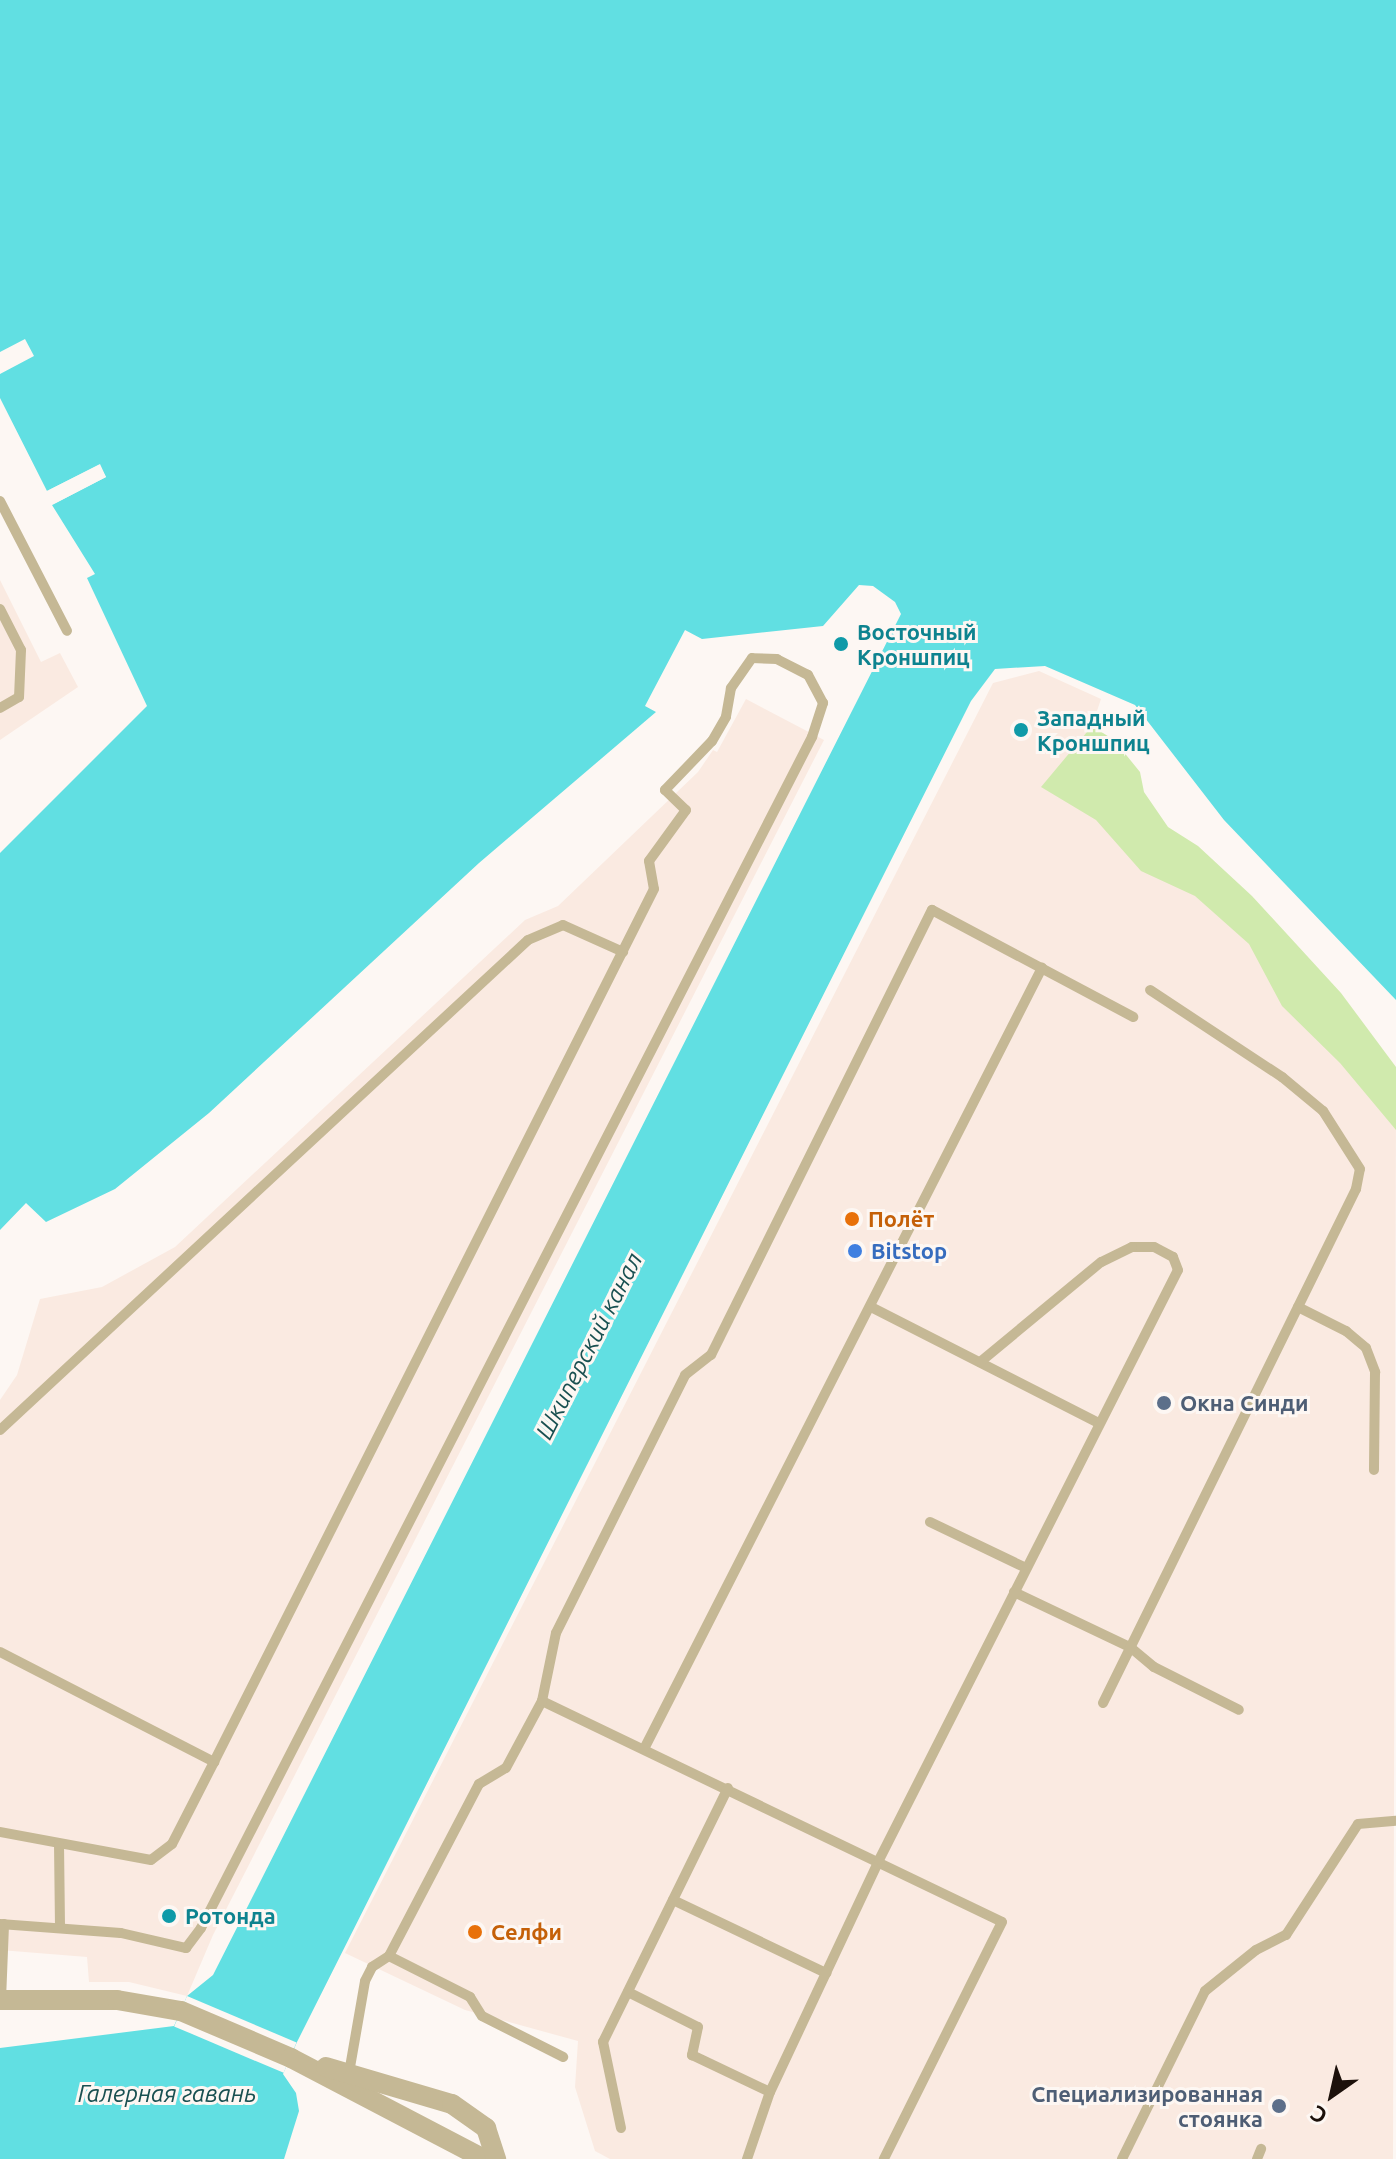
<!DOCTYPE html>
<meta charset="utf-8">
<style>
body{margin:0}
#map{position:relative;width:1396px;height:2159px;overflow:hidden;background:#fdf7f3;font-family:Ubuntu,sans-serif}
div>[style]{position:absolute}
.built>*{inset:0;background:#faeae1}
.green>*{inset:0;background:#d0eaad}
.water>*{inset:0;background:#61dfe2}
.pier>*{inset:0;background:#fdf7f3;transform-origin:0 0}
.service>*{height:10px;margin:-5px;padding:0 5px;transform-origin:5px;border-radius:5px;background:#c5b895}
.minor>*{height:20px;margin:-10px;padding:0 10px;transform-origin:10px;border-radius:10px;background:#c5b895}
.dots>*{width:22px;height:22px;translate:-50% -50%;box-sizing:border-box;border:4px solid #fdf7f3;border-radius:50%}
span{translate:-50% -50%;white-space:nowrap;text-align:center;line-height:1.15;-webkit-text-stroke:6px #fdf7f3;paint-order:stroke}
.culture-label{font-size:22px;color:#0d838f;font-weight:700}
.left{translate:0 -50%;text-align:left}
.food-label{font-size:22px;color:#c56008;font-weight:700}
.shop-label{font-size:22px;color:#366cbe;font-weight:700}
.service-label{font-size:22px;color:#4e5e75;font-weight:700}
.right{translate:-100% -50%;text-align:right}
.water-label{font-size:24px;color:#195051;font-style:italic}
.north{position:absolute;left:1292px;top:2055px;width:80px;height:80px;-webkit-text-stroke:6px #fdf7f3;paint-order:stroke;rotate:214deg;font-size:22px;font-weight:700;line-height:32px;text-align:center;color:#1c110b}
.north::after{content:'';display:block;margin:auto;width:28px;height:36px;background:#1c110b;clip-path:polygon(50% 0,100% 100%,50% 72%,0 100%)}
</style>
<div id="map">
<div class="built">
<div style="clip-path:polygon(0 580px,41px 662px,60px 653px,78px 687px,0 740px)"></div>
<div style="clip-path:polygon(1039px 671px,1101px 699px,1089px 735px,1396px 1112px,1393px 2159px,610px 2159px,595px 2151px,575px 2087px,578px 2041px,465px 2010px,345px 1953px,993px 683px)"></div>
<div style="clip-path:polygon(746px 699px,824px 740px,213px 1935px,187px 1996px,129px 1982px,89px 1982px,87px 1957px,0 1950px,0 1400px,17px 1375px,40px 1299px,102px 1287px,175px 1247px,525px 920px,558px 906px,698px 772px,713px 750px,717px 752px)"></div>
</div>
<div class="green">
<div style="clip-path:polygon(1092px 726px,1114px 740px,1140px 772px,1144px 792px,1168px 827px,1198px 846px,1252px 896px,1341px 993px,1396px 1067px,1396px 1130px,1340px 1063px,1282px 1006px,1249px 944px,1195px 896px,1141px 871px,1096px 820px,1041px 787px)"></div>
</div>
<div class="water">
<div style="clip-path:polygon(0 0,1396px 0,1396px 1000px,1224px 820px,1135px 705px,1045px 666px,995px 669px,971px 701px,297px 2042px,283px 2074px,296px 2093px,299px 2111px,284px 2159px,0 2159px,0 2048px,174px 2026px,187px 1996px,213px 1975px,901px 614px,895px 602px,873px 586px,859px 585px,823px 626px,702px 639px,685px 630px,645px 706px,656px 712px,479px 863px,209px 1113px,115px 1189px,46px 1222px,26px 1203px,0 1230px,0 853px,147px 706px,87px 578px,95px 574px,52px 505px,106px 477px,99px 465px,47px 491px,0 398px,0 374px,34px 356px,25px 339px,0 352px)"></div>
</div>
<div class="pier">
<div style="clip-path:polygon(100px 464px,106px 477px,48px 507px,101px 475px,98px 470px,43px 493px)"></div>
<div style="left:187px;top:1996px;width:119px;height:33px;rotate:23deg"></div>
</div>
<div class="service">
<div style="left:0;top:501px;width:146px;rotate:62.7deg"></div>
<div style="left:0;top:609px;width:46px;rotate:62.9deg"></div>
<div style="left:21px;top:650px;width:47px;rotate:92.4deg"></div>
<div style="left:19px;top:697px;width:22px;rotate:150deg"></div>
<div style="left:871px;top:1307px;width:256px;rotate:27deg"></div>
<div style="left:1298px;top:1307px;width:54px;rotate:26.6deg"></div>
<div style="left:1346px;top:1331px;width:26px;rotate:40deg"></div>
<div style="left:1366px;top:1348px;width:26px;rotate:69deg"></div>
<div style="left:1375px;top:1372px;width:98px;rotate:90.6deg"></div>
<div style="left:0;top:1430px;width:720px;rotate:-42.86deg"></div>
<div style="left:528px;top:940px;width:38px;rotate:-23deg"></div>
<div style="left:563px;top:925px;width:66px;rotate:24.2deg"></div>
<div style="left:930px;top:1522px;width:106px;rotate:25.6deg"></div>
<div style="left:1014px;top:1592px;width:128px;rotate:25.4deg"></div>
<div style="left:1130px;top:1647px;width:31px;rotate:40deg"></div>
<div style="left:1154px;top:1667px;width:95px;rotate:26.8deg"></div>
<div style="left:0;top:1652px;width:241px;rotate:27.2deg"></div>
<div style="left:214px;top:1762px;width:92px;rotate:117.1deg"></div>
<div style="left:172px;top:1844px;width:26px;rotate:143deg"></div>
<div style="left:151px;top:1860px;width:154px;rotate:-169.5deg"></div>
<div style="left:542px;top:1701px;width:510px;rotate:25.66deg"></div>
<div style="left:1002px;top:1922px;width:265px;rotate:116.5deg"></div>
<div style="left:1103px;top:1703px;width:573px;rotate:-63.79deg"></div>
<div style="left:1356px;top:1189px;width:20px;rotate:-79deg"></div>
<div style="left:1360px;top:1169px;width:69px;rotate:-122.5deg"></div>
<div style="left:1323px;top:1111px;width:53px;rotate:-140.3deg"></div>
<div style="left:1282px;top:1077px;width:158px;rotate:-146.6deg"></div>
<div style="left:644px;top:1749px;width:877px;rotate:-63deg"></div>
<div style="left:59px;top:1844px;width:83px;rotate:89.3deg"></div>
<div style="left:673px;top:1900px;width:170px;rotate:25.5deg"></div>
<div style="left:0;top:1924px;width:121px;rotate:4.3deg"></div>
<div style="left:121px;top:1933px;width:67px;rotate:13deg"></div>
<div style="left:186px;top:1948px;width:25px;rotate:-53deg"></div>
<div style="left:201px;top:1928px;width:1339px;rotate:-62.84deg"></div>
<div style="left:812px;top:737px;width:36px;rotate:-72deg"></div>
<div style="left:823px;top:703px;width:32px;rotate:-118deg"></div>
<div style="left:808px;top:675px;width:35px;rotate:-153deg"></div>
<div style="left:777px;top:659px;width:25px;rotate:-178deg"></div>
<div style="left:752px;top:658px;width:37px;rotate:125deg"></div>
<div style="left:731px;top:688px;width:29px;rotate:100deg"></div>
<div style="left:726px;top:717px;width:28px;rotate:120deg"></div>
<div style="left:712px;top:741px;width:68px;rotate:133.8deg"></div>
<div style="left:665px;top:790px;width:29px;rotate:44deg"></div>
<div style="left:686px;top:810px;width:63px;rotate:126deg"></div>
<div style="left:649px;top:861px;width:28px;rotate:80deg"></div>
<div style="left:654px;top:889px;width:978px;rotate:116.75deg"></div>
<div style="left:389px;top:1956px;width:91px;rotate:26.8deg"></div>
<div style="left:470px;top:1997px;width:22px;rotate:58deg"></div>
<div style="left:482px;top:2016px;width:91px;rotate:26.8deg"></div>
<div style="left:628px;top:1992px;width:78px;rotate:26.6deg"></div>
<div style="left:698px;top:2027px;width:29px;rotate:102deg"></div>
<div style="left:692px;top:2055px;width:86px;rotate:25.4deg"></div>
<div style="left:1px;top:2000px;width:76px;rotate:-87.7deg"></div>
<div style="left:349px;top:2073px;width:93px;rotate:-80.1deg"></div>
<div style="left:365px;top:1981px;width:16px;rotate:-63deg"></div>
<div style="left:372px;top:1967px;width:20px;rotate:-33deg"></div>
<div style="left:389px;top:1956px;width:194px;rotate:-62.4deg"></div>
<div style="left:479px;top:1784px;width:31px;rotate:-31deg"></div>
<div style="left:506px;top:1768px;width:76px;rotate:-61.8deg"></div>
<div style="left:542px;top:1701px;width:69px;rotate:-78.4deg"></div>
<div style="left:556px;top:1633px;width:288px;rotate:-63.4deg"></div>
<div style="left:685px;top:1375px;width:33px;rotate:-38deg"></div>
<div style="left:711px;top:1355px;width:497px;rotate:-63.6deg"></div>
<div style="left:932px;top:910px;width:228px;rotate:28deg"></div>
<div style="left:621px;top:2128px;width:88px;rotate:-101.8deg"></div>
<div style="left:603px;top:2042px;width:283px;rotate:-63.8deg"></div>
<div style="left:747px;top:2159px;width:71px;rotate:-71.1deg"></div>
<div style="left:770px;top:2092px;width:256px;rotate:-64.8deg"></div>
<div style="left:879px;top:1860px;width:661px;rotate:-63.13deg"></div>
<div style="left:1178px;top:1270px;width:14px;rotate:-111deg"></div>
<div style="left:1173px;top:1257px;width:21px;rotate:-152deg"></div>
<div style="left:1154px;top:1247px;width:22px;rotate:180deg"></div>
<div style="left:1132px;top:1247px;width:34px;rotate:154deg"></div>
<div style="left:1101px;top:1262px;width:157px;rotate:140.4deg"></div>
<div style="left:1122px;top:2159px;width:187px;rotate:-63.7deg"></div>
<div style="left:1205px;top:1991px;width:65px;rotate:-38.8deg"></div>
<div style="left:1256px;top:1950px;width:34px;rotate:-27deg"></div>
<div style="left:1286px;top:1935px;width:132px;rotate:-57deg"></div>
<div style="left:1358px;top:1824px;width:38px;rotate:-5deg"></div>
<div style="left:1257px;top:2159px;width:11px;rotate:-68deg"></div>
</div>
<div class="minor">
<div style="left:0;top:2000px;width:117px"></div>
<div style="left:117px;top:2000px;width:65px;rotate:9.8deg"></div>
<div style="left:181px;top:2011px;width:120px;rotate:23.1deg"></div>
<div style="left:291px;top:2058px;width:218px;rotate:27.6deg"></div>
<div style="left:326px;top:2067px;width:131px;rotate:16.4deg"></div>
<div style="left:452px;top:2104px;width:42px;rotate:35.2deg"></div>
<div style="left:486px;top:2128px;width:33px;rotate:72deg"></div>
</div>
<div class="dots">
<div style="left:841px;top:644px;background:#0f9aa8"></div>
<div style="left:1021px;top:730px;background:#0f9aa8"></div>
<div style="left:852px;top:1219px;background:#e8710a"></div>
<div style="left:855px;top:1251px;background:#3f7fe0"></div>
<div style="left:1164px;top:1403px;background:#5c6f8a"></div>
<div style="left:169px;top:1916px;background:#0f9aa8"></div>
<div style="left:475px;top:1932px;background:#e8710a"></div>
<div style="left:1279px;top:2106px;background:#5c6f8a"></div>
</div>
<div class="culture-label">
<span class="left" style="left:857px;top:644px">Восточный<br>Кроншпиц</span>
<span class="left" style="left:1037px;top:730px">Западный<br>Кроншпиц</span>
<span class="left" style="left:185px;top:1916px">Ротонда</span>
</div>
<div class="food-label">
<span class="left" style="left:868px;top:1219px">Полёт</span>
<span class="left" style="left:491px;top:1932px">Селфи</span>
</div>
<div class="shop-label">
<span class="left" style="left:871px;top:1251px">Bitstop</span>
</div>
<div class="service-label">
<span class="left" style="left:1180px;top:1403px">Окна Синди</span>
<span class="right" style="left:1263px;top:2106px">Специализированная<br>стоянка</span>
</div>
<div class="water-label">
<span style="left:589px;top:1346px;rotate:-63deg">Шкиперский канал</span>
<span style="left:167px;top:2094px">Галерная гавань</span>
</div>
<div class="north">С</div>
</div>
